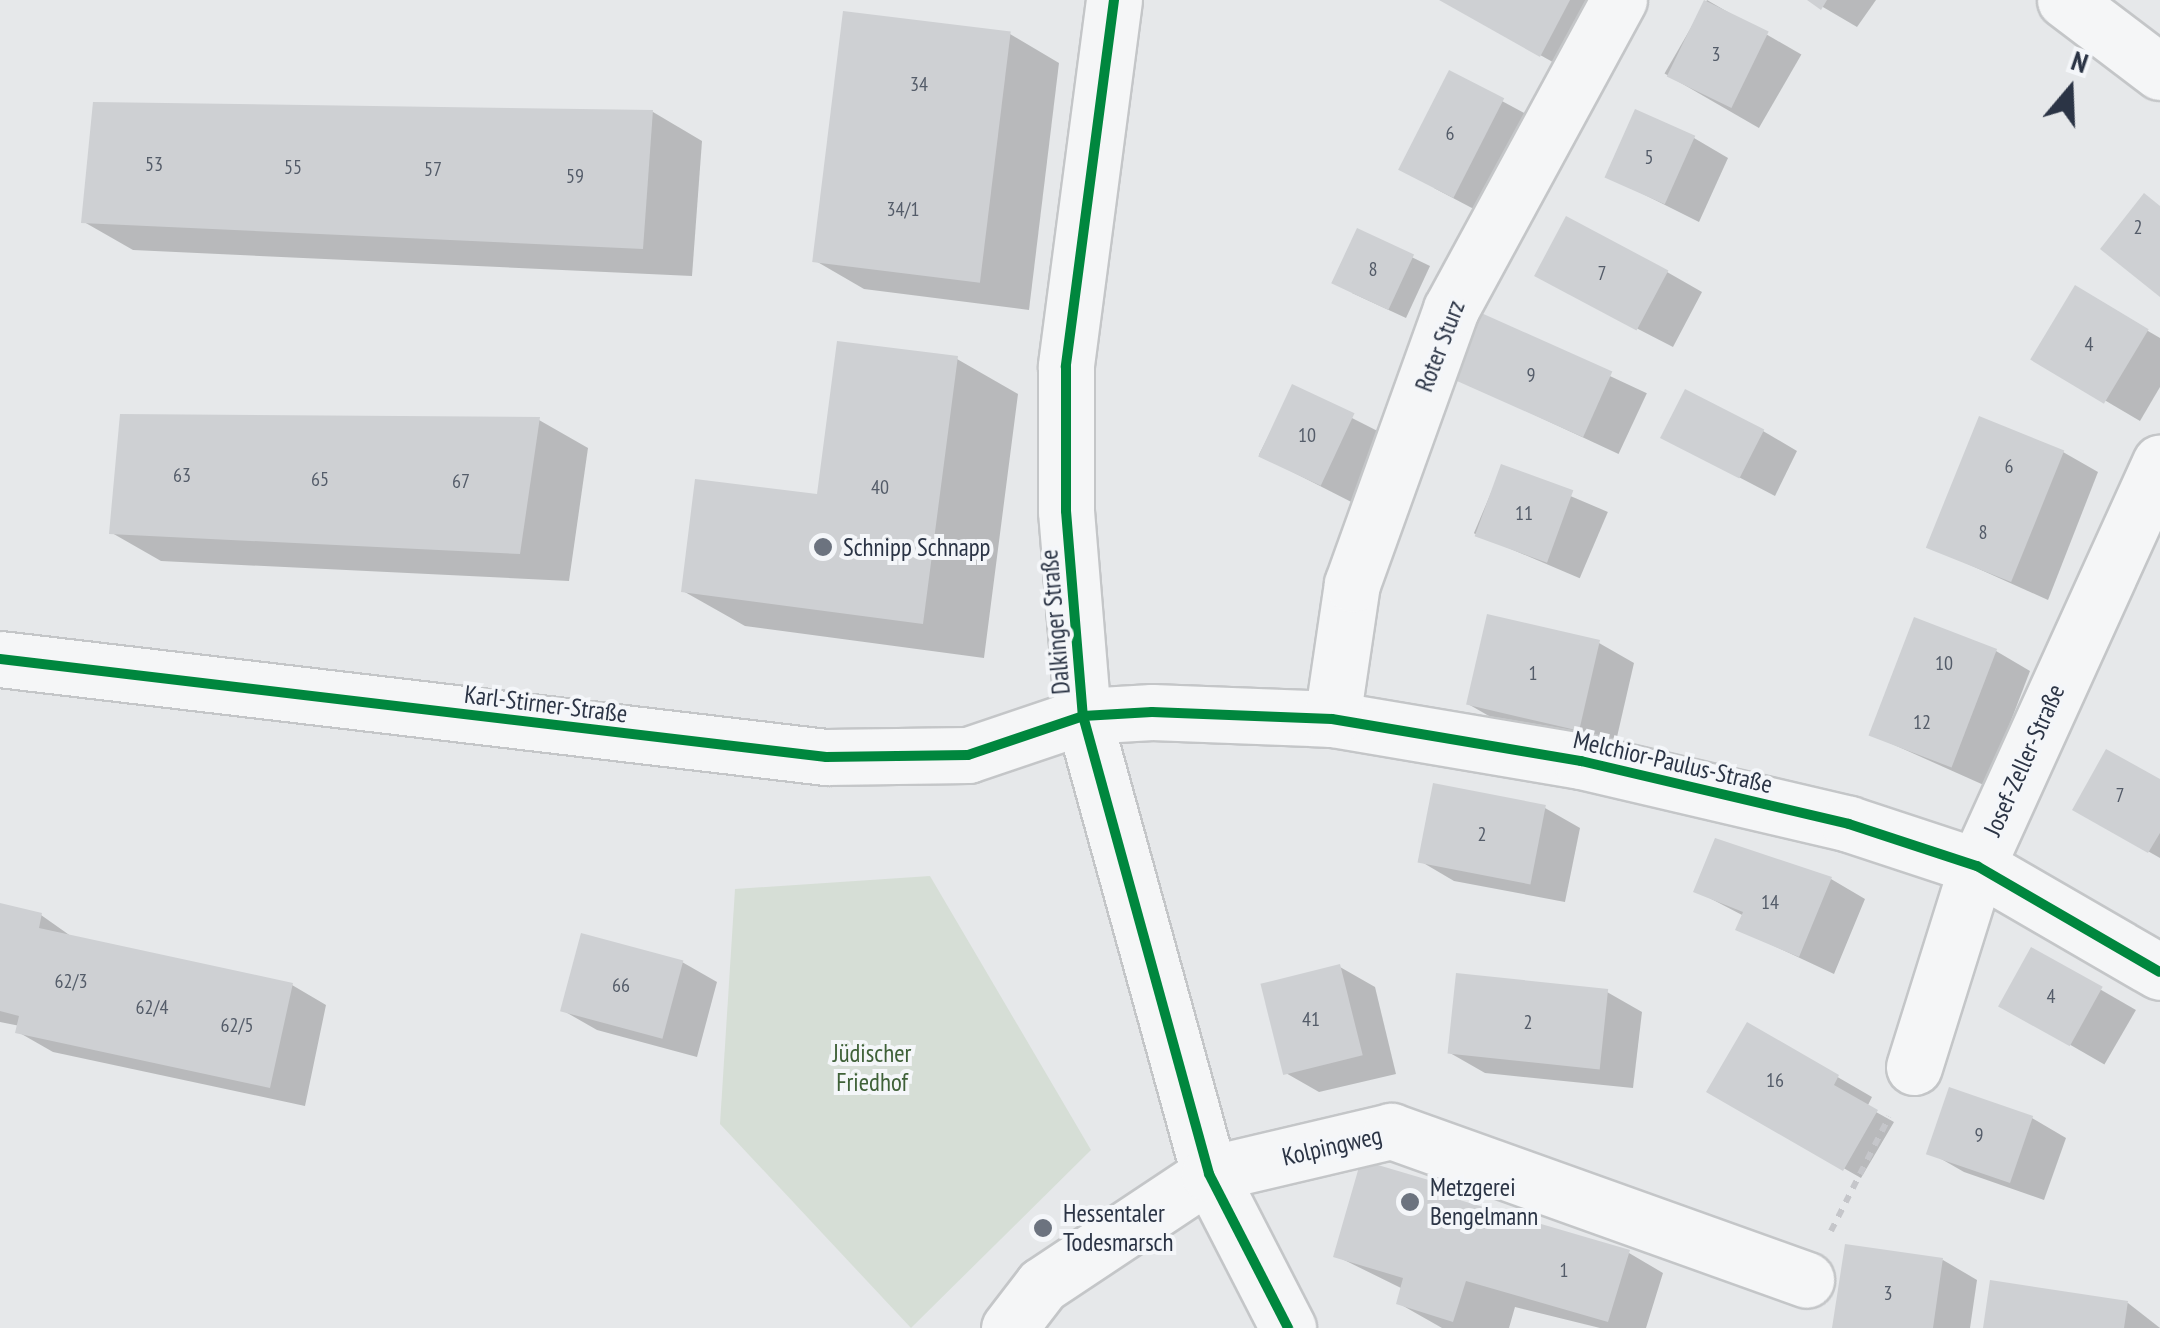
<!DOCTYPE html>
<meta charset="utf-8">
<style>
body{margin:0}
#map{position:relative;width:2160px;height:1328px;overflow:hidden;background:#e6e8ea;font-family:"PT Sans Narrow",sans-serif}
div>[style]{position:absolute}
.green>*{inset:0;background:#d6ded6}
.shadow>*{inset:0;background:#0003;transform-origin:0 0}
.building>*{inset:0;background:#ced0d3;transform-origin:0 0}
.path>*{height:6px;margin-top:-3px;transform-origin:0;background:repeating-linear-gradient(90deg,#c5c6ca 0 8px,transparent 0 16px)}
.roads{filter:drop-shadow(2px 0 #c4c6c8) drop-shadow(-2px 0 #c4c6c8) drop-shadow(0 2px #c4c6c8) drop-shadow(0 -2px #c4c6c8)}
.minor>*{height:55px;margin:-27.5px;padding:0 27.5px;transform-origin:27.5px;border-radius:27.5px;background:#f5f6f7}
.cycleway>*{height:10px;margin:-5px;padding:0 5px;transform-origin:5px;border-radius:5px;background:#00873e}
.dots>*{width:28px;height:28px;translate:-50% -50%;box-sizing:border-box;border:5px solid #f4f6f9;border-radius:50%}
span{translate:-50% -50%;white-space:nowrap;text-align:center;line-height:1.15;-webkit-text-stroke:8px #f4f6f9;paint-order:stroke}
.number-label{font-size:20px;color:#545c69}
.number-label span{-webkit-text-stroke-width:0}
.street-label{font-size:25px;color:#2b3445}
.poi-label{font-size:25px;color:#2b3445}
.left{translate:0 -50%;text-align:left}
.park-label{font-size:25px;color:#3f6138}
.north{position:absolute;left:2020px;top:40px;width:100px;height:100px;-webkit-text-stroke:8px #f4f6f9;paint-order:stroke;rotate:19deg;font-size:28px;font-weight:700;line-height:40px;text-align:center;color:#2b3445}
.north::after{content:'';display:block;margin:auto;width:35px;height:45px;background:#2b3445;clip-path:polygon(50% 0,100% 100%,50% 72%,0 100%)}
</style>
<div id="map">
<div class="green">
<div style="clip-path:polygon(930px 876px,1091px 1150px,911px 1328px,720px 1124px,735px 889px)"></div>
</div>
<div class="shadow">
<div style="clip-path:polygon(1442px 0,1614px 0,1576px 75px)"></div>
<div style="left:1707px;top:0;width:109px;height:85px;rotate:30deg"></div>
<div style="clip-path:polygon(1811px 0,1876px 0,1857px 27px)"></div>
<div style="clip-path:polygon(1010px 34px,1059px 63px,1029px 310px,864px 289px,814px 260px)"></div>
<div style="clip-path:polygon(1450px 73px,1537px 120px,1487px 216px,1434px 188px)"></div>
<div style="clip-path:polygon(653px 112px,702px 141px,692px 276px,133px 250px,84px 222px)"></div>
<div style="clip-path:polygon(1694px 138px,1728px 158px,1699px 222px,1607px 176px)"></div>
<div style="clip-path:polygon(1358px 231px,1430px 266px,1406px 318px,1352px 293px)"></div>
<div style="clip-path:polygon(1667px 272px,1702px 292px,1673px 347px,1572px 295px)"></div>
<div style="clip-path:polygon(2076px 289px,2160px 338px,2160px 387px,2140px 421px,2033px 358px)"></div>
<div style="left:1481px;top:316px;width:183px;height:67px;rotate:25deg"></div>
<div style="clip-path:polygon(957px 359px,1018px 394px,984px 658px,745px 626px,683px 591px,820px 497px)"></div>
<div style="left:1293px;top:388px;width:107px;height:75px;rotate:27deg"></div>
<div style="clip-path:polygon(539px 420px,588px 448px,569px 581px,161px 561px,112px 533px)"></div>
<div style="clip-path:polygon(1763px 431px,1797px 451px,1775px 496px,1664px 438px)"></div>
<div style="clip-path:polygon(2063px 452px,2098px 472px,2048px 600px,1930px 547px)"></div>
<div style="left:1502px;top:467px;width:115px;height:72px;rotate:23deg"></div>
<div style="clip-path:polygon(1599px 643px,1634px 663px,1614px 750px,1503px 724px,1468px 704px)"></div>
<div style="clip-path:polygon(1996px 651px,2030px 671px,1986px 786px,1872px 735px)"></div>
<div style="clip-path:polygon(2160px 782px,2160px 858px,2109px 829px)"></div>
<div style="clip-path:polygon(1545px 808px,1580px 828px,1565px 902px,1454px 881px,1420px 861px)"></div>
<div style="clip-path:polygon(1831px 879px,1865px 899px,1834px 974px,1738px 929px,1744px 916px,1696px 891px)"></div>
<div style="clip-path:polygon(0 906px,41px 915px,75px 939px,292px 985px,326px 1005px,305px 1106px,53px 1052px,18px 1032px,20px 1026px,0 1022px)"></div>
<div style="left:2032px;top:950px;width:120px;height:63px;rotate:30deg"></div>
<div style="clip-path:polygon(682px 962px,717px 982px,697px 1057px,597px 1030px,562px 1010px)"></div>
<div style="clip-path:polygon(1340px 967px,1375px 987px,1396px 1074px,1319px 1092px,1284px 1072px)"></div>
<div style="clip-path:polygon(1607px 992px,1642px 1012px,1633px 1088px,1485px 1073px,1450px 1053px)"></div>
<div style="clip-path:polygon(1748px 1025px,1872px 1097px,1867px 1107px,1894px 1122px,1861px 1178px,1710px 1092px)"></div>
<div style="clip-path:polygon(2032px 1118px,2066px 1138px,2044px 1200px,1964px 1172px,1929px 1152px)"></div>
<div style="clip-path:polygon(1363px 1163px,1431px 1184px,1468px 1205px,1629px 1253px,1663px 1273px,1646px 1328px,1600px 1328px,1515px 1307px,1509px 1328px,1442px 1328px,1398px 1303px,1403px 1289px,1336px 1256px)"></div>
<div style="clip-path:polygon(1943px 1260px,1977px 1280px,1970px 1328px,1835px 1328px)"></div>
<div style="clip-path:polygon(2128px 1303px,2160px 1328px,1986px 1328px)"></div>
</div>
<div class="building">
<div style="clip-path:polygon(1439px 0,1570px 0,1540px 57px)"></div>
<div style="left:1704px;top:0;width:72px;height:85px;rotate:26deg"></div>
<div style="clip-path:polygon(1807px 0,1827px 0,1821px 10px)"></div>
<div style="left:843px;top:11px;width:169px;height:253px;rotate:7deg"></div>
<div style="left:1449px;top:70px;width:62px;height:112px;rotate:27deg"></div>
<div style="clip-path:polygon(93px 102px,653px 110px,643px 249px,81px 223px)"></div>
<div style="left:1635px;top:109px;width:66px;height:75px;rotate:24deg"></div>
<div style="clip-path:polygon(2144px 193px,2160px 206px,2160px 297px,2100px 249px)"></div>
<div style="left:1566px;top:216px;width:116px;height:68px;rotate:28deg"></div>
<div style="left:1357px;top:228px;width:63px;height:61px;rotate:25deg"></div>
<div style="left:2075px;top:285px;width:86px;height:87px;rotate:31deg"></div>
<div style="left:1479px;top:312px;width:146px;height:72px;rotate:24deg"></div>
<div style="clip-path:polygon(837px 341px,958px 356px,923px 624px,681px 592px,695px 479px,817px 494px)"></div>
<div style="left:1292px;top:384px;width:69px;height:80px;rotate:25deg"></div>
<div style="left:1685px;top:389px;width:89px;height:55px;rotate:27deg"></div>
<div style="clip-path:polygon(120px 414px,540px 417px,520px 554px,109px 534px)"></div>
<div style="left:1979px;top:416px;width:92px;height:142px;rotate:22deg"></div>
<div style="left:1501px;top:464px;width:77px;height:77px;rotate:20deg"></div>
<div style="left:1487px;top:614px;width:116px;height:93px;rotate:13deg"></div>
<div style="left:1914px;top:617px;width:89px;height:127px;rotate:21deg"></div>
<div style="clip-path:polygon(2106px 749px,2160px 779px,2160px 833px,2148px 853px,2072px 810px)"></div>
<div style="left:1433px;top:783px;width:115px;height:81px;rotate:11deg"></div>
<div style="clip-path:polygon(1715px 838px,1832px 877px,1799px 957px,1735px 930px,1743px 912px,1693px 892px)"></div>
<div style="clip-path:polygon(0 903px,42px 913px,39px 928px,293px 983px,270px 1088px,15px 1033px,19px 1016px,0 1011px)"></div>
<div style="left:581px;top:933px;width:106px;height:81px;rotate:15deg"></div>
<div style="left:2031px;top:947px;width:82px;height:68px;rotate:29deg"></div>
<div style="left:1340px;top:964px;width:94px;height:82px;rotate:76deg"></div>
<div style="left:1456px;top:973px;width:153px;height:81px;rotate:6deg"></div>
<div style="clip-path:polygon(1747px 1022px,1839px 1075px,1834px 1085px,1878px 1110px,1843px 1171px,1706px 1092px)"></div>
<div style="left:1949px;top:1087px;width:89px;height:71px;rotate:19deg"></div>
<div style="clip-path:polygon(1361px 1160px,1432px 1181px,1429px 1191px,1630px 1250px,1608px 1322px,1466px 1281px,1453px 1322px,1396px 1304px,1403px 1278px,1333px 1257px)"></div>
<div style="clip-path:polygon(1845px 1244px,1943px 1258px,1933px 1328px,1832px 1328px)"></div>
<div style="clip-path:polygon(1990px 1280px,2128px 1301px,2124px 1328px,1983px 1328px)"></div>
</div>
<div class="path">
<div style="left:1831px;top:1231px;width:128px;rotate:-63deg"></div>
</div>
<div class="roads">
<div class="minor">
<div style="left:1114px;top:0;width:370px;rotate:97.5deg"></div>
<div style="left:1066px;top:367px;width:144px;rotate:90deg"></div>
<div style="left:1066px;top:511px;width:206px;rotate:85.3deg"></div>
<div style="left:1083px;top:716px;width:475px;rotate:74.6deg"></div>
<div style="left:1209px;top:1174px;width:173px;rotate:62.8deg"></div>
<div style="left:2065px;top:0;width:119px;rotate:37.2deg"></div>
<div style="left:0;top:659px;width:832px;rotate:6.77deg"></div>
<div style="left:826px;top:757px;width:142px;rotate:-0.8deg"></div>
<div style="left:968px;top:755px;width:121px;rotate:-18.7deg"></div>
<div style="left:1083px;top:716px;width:69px;rotate:-3.3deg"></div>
<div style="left:1152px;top:712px;width:180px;rotate:2.2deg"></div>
<div style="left:1332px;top:719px;width:253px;rotate:9.6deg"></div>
<div style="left:1581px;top:761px;width:275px;rotate:13.2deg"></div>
<div style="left:1849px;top:824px;width:135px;rotate:18.2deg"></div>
<div style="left:1977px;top:866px;width:211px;rotate:30.1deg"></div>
<div style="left:1332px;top:719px;width:136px;rotate:-81.6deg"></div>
<div style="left:1352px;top:584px;width:292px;rotate:-70.2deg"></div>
<div style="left:1451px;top:309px;width:352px;rotate:-61.5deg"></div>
<div style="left:1914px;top:1067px;width:211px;rotate:-72.6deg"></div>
<div style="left:1977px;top:866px;width:443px;rotate:-65.6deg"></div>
<div style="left:1009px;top:1328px;width:54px;rotate:-52.5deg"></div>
<div style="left:1042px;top:1285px;width:201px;rotate:-33.6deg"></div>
<div style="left:1209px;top:1174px;width:187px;rotate:-13.3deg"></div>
<div style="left:1391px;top:1131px;width:441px;rotate:19.7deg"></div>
</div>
</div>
<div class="cycleway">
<div style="left:1114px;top:0;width:370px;rotate:97.5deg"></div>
<div style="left:1066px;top:367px;width:144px;rotate:90deg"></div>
<div style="left:1066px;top:511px;width:206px;rotate:85.3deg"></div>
<div style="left:1083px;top:716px;width:475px;rotate:74.6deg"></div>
<div style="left:1209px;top:1174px;width:173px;rotate:62.8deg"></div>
<div style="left:0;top:659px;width:832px;rotate:6.77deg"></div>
<div style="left:826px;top:757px;width:142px;rotate:-0.8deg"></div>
<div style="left:968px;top:755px;width:121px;rotate:-18.7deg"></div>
<div style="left:1083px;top:716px;width:69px;rotate:-3.3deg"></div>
<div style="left:1152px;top:712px;width:180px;rotate:2.2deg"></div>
<div style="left:1332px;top:719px;width:253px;rotate:9.6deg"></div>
<div style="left:1581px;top:761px;width:275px;rotate:13.2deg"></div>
<div style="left:1849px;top:824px;width:135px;rotate:18.2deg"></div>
<div style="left:1977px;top:866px;width:211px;rotate:30.1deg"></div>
</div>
<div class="dots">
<div style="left:823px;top:547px;background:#6c737f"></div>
<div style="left:1410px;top:1202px;background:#6c737f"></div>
<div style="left:1043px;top:1228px;background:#6c737f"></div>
</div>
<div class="number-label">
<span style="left:1716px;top:54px">3</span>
<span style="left:919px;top:84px">34</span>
<span style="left:1450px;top:133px">6</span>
<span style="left:1649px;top:157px">5</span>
<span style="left:154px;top:164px">53</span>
<span style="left:293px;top:167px">55</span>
<span style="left:433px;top:169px">57</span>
<span style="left:575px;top:176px">59</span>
<span style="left:903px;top:209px">34/1</span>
<span style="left:2138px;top:227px">2</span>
<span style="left:1373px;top:269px">8</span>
<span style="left:1602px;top:273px">7</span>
<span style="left:2089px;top:344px">4</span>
<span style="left:1531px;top:375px">9</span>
<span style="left:1307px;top:435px">10</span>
<span style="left:2009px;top:466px">6</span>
<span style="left:182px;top:475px">63</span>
<span style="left:320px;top:479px">65</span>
<span style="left:461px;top:481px">67</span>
<span style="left:880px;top:487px">40</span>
<span style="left:1524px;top:513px">11</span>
<span style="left:1983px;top:532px">8</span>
<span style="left:1944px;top:663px">10</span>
<span style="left:1533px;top:673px">1</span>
<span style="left:1922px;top:722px">12</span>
<span style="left:2120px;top:795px">7</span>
<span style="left:1482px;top:834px">2</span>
<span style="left:1770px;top:902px">14</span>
<span style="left:71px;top:981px">62/3</span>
<span style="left:621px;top:985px">66</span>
<span style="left:2051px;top:996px">4</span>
<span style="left:152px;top:1007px">62/4</span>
<span style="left:1311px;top:1019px">41</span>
<span style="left:1528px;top:1022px">2</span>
<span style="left:237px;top:1025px">62/5</span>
<span style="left:1775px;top:1080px">16</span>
<span style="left:1979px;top:1135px">9</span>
<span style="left:1564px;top:1270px">1</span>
<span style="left:1888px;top:1293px">3</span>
</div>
<div class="street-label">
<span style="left:1440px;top:346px;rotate:-69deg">Roter Sturz</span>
<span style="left:1055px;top:622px;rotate:-95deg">Dalkinger Straße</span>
<span style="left:546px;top:704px;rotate:7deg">Karl-Stirner-Straße</span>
<span style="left:2024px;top:760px;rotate:-66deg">Josef-Zeller-Straße</span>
<span style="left:1673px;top:762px;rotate:13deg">Melchior-Paulus-Straße</span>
<span style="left:1332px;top:1146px;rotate:-13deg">Kolpingweg</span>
</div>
<div class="poi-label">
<span class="left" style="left:843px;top:547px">Schnipp Schnapp</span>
<span class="left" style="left:1430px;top:1202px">Metzgerei<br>Bengelmann</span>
<span class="left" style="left:1063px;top:1228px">Hessentaler<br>Todesmarsch</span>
</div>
<div class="park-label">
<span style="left:872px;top:1068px">Jüdischer<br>Friedhof</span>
</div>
<div class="north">N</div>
</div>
